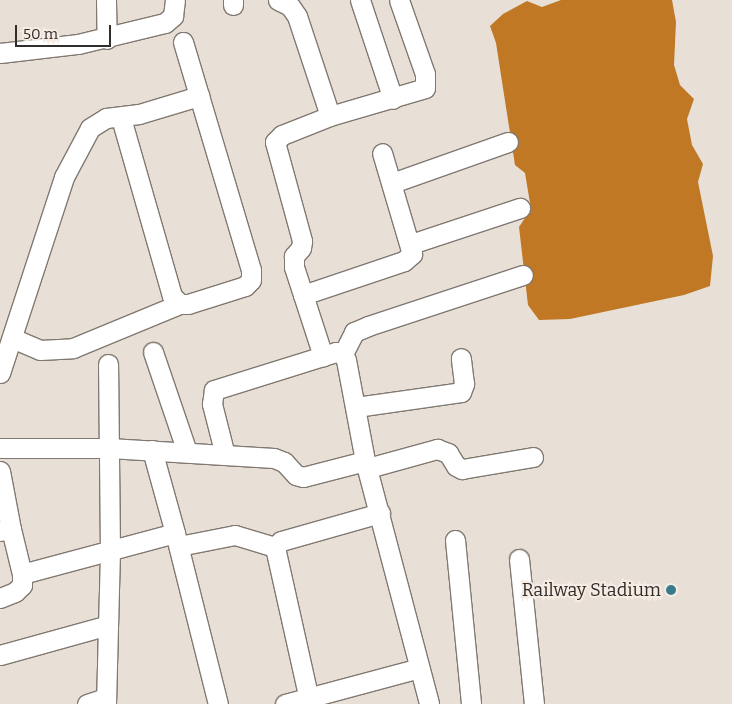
<!DOCTYPE html>
<style>
body{margin:0}
#map{position:relative;width:732px;height:704px;overflow:hidden;background:#e8dfd6;font-family:Bitter,serif}
div>[style]{position:absolute}
.water>*{inset:0;background:#c07824}
.roads{filter:drop-shadow(1px 0 #817971) drop-shadow(-1px 0 #817971) drop-shadow(0 1px #817971) drop-shadow(0 -1px #817971)}
.minor>*{height:19px;margin:-9.5px;padding:0 9.5px;transform-origin:9.5px;border-radius:9.5px;background:#fff}
.dots>*{width:14px;height:14px;translate:-50% -50%;box-sizing:border-box;border:2px solid #f6ece3;border-radius:50%}
span{translate:-50% -50%;white-space:nowrap;text-align:center;line-height:1.15;-webkit-text-stroke:4px #f6ece3;paint-order:stroke}
.poi-label{font-size:18px;color:#312d2a}
.right{translate:-100% -50%;text-align:right}
.scale{position:absolute;left:15px;top:25px;width:96px;height:22px;box-sizing:border-box;border:2px solid #312d2a;border-top:0;padding-left:6px;font-size:15px;line-height:18px;white-space:nowrap;color:#312d2a;-webkit-text-stroke:4px #f6ece3;paint-order:stroke}
</style>
<div id="map">
<div class="water">
<div style="clip-path:polygon(561px 0,672px 0,676px 22px,674px 65px,680px 85px,694px 99px,687px 119px,692px 145px,703px 164px,698px 182px,713px 256px,710px 286px,684px 295px,570px 319px,539px 320px,528px 305px,519px 227px,531px 209px,525px 173px,515px 165px,496px 43px,490px 26px,503px 14px,527px 1px,542px 7px)"></div>
</div>
<div class="roads">
<div class="minor">
<div style="left:106px;top:0;width:39px;rotate:89deg"></div>
<div style="left:233px;top:0;width:5px;rotate:90deg"></div>
<div style="left:278px;top:0;width:13px;rotate:27deg"></div>
<div style="left:290px;top:6px;width:12px;rotate:55deg"></div>
<div style="left:297px;top:16px;width:105px;rotate:71.7deg"></div>
<div style="left:330px;top:116px;width:52px;rotate:158.4deg"></div>
<div style="left:282px;top:135px;width:10px;rotate:135deg"></div>
<div style="left:275px;top:142px;width:103px;rotate:74.7deg"></div>
<div style="left:302px;top:241px;width:7px;rotate:98deg"></div>
<div style="left:301px;top:248px;width:11px;rotate:131deg"></div>
<div style="left:294px;top:256px;width:11px;rotate:90deg"></div>
<div style="left:294px;top:267px;width:94px;rotate:72deg"></div>
<div style="left:323px;top:356px;width:14px;rotate:-17deg"></div>
<div style="left:336px;top:352px;width:7px;rotate:16deg"></div>
<div style="left:343px;top:354px;width:7px;rotate:63deg"></div>
<div style="left:346px;top:360px;width:103px;rotate:79.3deg"></div>
<div style="left:365px;top:461px;width:251px;rotate:75.2deg"></div>
<div style="left:360px;top:0;width:104px;rotate:71.6deg"></div>
<div style="left:0;top:53px;width:79px;rotate:-6.6deg"></div>
<div style="left:78px;top:44px;width:89px;rotate:-13.6deg"></div>
<div style="left:165px;top:23px;width:11px;rotate:-41deg"></div>
<div style="left:173px;top:16px;width:16px;rotate:-83deg"></div>
<div style="left:330px;top:116px;width:99px;rotate:-16.4deg"></div>
<div style="left:425px;top:88px;width:14px;rotate:-90deg"></div>
<div style="left:425px;top:74px;width:78px;rotate:-109.4deg"></div>
<div style="left:121px;top:118px;width:185px;rotate:74deg"></div>
<div style="left:172px;top:296px;width:11px;rotate:45deg"></div>
<div style="left:180px;top:304px;width:8px"></div>
<div style="left:188px;top:304px;width:60px;rotate:-17.5deg"></div>
<div style="left:245px;top:286px;width:8px;rotate:-45deg"></div>
<div style="left:251px;top:280px;width:10px;rotate:-90deg"></div>
<div style="left:251px;top:270px;width:238px;rotate:-106.6deg"></div>
<div style="left:392px;top:183px;width:123px;rotate:-19.5deg"></div>
<div style="left:411px;top:244px;width:115px;rotate:-18.3deg"></div>
<div style="left:303px;top:295px;width:107px;rotate:-18.6deg"></div>
<div style="left:404px;top:261px;width:11px;rotate:-41deg"></div>
<div style="left:412px;top:254px;width:105px;rotate:-106.5deg"></div>
<div style="left:12px;top:338px;width:30px;rotate:23deg"></div>
<div style="left:40px;top:350px;width:33px;rotate:-3deg"></div>
<div style="left:73px;top:348px;width:116px;rotate:-22.4deg"></div>
<div style="left:153px;top:352px;width:106px;rotate:71.2deg"></div>
<div style="left:343px;top:354px;width:25px;rotate:-63deg"></div>
<div style="left:354px;top:332px;width:15px;rotate:-23deg"></div>
<div style="left:368px;top:326px;width:163px;rotate:-18.2deg"></div>
<div style="left:0;top:373px;width:206px;rotate:-71.9deg"></div>
<div style="left:64px;top:177px;width:55px;rotate:-62deg"></div>
<div style="left:90px;top:128px;width:19px;rotate:-32deg"></div>
<div style="left:106px;top:118px;width:33px;rotate:-7deg"></div>
<div style="left:139px;top:114px;width:63px;rotate:-16.7deg"></div>
<div style="left:356px;top:407px;width:106px;rotate:-8.1deg"></div>
<div style="left:461px;top:392px;width:9px;rotate:-69deg"></div>
<div style="left:464px;top:384px;width:26px;rotate:-97deg"></div>
<div style="left:0;top:448px;width:109px"></div>
<div style="left:109px;top:448px;width:165px;rotate:3.5deg"></div>
<div style="left:274px;top:458px;width:11px;rotate:22deg"></div>
<div style="left:284px;top:462px;width:18px;rotate:47deg"></div>
<div style="left:296px;top:475px;width:7px;rotate:16deg"></div>
<div style="left:303px;top:477px;width:64px;rotate:-14.5deg"></div>
<div style="left:152px;top:450px;width:86px;rotate:74.5deg"></div>
<div style="left:225px;top:455px;width:53px;rotate:-104.3deg"></div>
<div style="left:212px;top:404px;width:14px;rotate:-82deg"></div>
<div style="left:214px;top:390px;width:114px;rotate:-17.3deg"></div>
<div style="left:368px;top:468px;width:72px;rotate:-15.4deg"></div>
<div style="left:437px;top:449px;width:12px;rotate:20deg"></div>
<div style="left:448px;top:453px;width:15px;rotate:58deg"></div>
<div style="left:456px;top:466px;width:7px;rotate:27deg"></div>
<div style="left:462px;top:469px;width:72px;rotate:-9.6deg"></div>
<div style="left:0;top:471px;width:59px;rotate:79.3deg"></div>
<div style="left:11px;top:529px;width:11px;rotate:170deg"></div>
<div style="left:11px;top:529px;width:46px;rotate:76.3deg"></div>
<div style="left:22px;top:574px;width:158px;rotate:-15deg"></div>
<div style="left:175px;top:533px;width:176px;rotate:75.9deg"></div>
<div style="left:455px;top:540px;width:165px;rotate:84.4deg"></div>
<div style="left:179px;top:546px;width:57px;rotate:-11.1deg"></div>
<div style="left:235px;top:535px;width:42px;rotate:16.7deg"></div>
<div style="left:519px;top:559px;width:146px;rotate:84.1deg"></div>
<div style="left:0;top:598px;width:16px;rotate:-22deg"></div>
<div style="left:15px;top:592px;width:10px;rotate:-45deg"></div>
<div style="left:22px;top:585px;width:11px;rotate:-90deg"></div>
<div style="left:0;top:655px;width:112px;rotate:-15.5deg"></div>
<div style="left:87px;top:704px;width:20px;rotate:-18deg"></div>
<div style="left:106px;top:704px;width:153px;rotate:-88.5deg"></div>
<div style="left:110px;top:551px;width:187px;rotate:-90.6deg"></div>
<div style="left:285px;top:704px;width:139px;rotate:-15deg"></div>
<div style="left:310px;top:704px;width:161px;rotate:-102.6deg"></div>
<div style="left:275px;top:547px;width:8px;rotate:-45deg"></div>
<div style="left:281px;top:541px;width:103px;rotate:-15.8deg"></div>
</div>
</div>
<div class="dots">
<div style="left:671px;top:590px;background:#387c8b"></div>
</div>
<div class="poi-label">
<span class="right" style="left:661px;top:590px">Railway Stadium</span>
</div>
<div class="scale">50 m</div>
</div>
